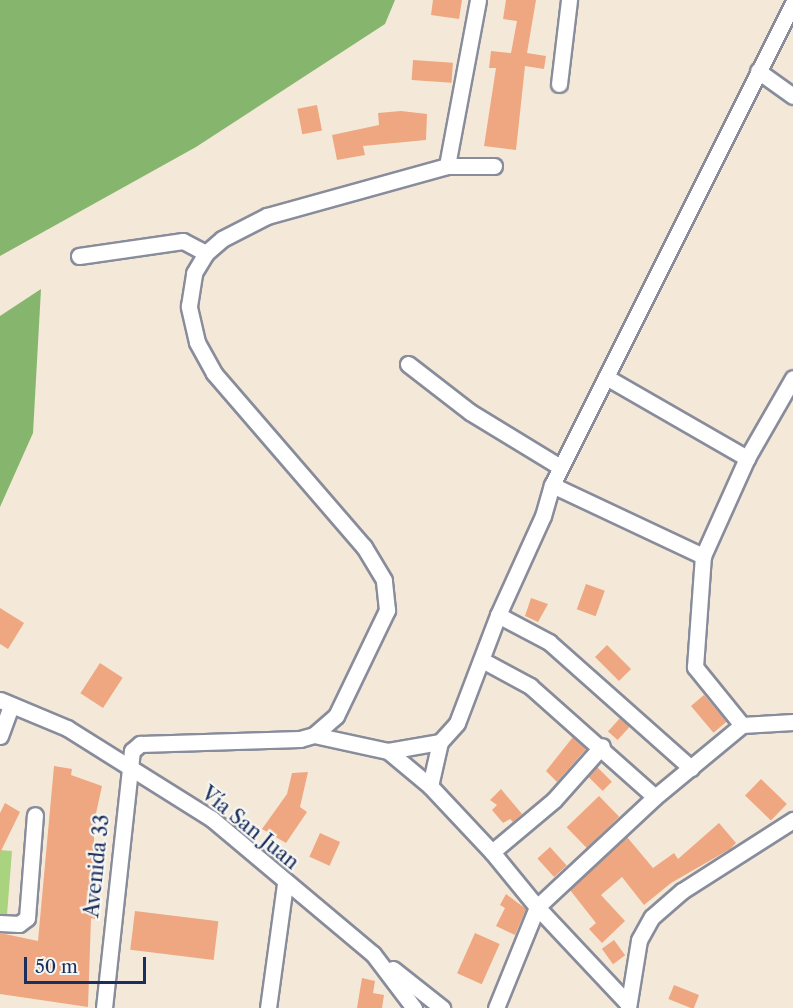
<!DOCTYPE html>
<meta charset="utf-8">
<style>
body{margin:0}
#map{position:relative;width:793px;height:1008px;overflow:hidden;background:#f4e9d8;font-family:"Libre Caslon Text",serif}
div>[style]{position:absolute}
.green>*{inset:0;background:#a9d37e}
.forest>*{inset:0;background:#86b56d}
.building>*{inset:0;background:#eea780;transform-origin:0 0}
.roads{filter:drop-shadow(2px 0 #888c9b) drop-shadow(-2px 0 #888c9b) drop-shadow(0 2px #888c9b) drop-shadow(0 -2px #888c9b)}
.minor>*{height:15px;margin:-7.5px;padding:0 7.5px;transform-origin:7.5px;border-radius:7.5px;background:#fff}
span{translate:-50% -50%;white-space:nowrap;text-align:center;line-height:1.15;-webkit-text-stroke:4.5px #f6f6f2;paint-order:stroke}
.street-label{font-size:20px;color:#1b2f5e}
.scale{position:absolute;left:24px;top:957px;width:122px;height:27px;box-sizing:border-box;border:3px solid #1b2f5e;border-top:0;padding-left:8px;font-size:18px;line-height:21px;white-space:nowrap;color:#1b2f5e;-webkit-text-stroke:4px #f6f6f2;paint-order:stroke}
</style>
<div id="map">
<div class="green">
<div style="clip-path:polygon(0 850px,12px 851px,7px 915px,0 915px)"></div>
</div>
<div class="forest">
<div style="clip-path:polygon(0 0,395px 0,385px 24px,196px 147px,0 256px)"></div>
<div style="clip-path:polygon(41px 289px,33px 433px,0 507px,0 316px)"></div>
</div>
<div class="building">
<div style="clip-path:polygon(433px 0,462px 0,459px 19px,431px 15px)"></div>
<div style="clip-path:polygon(506px 0,536px 0,527px 53px,546px 56px,544px 69px,525px 66px,516px 150px,484px 146px,496px 68px,489px 68px,491px 51px,511px 53px,517px 21px,503px 19px)"></div>
<div style="left:413px;top:60px;width:40px;height:20px;rotate:4deg"></div>
<div style="left:317px;top:105px;width:26px;height:20px;rotate:79deg"></div>
<div style="clip-path:polygon(401px 111px,427px 114px,426px 140px,363px 146px,365px 155px,337px 160px,332px 135px,379px 125px,378px 113px)"></div>
<div style="left:586px;top:584px;width:20px;height:27px;rotate:20deg"></div>
<div style="clip-path:polygon(531px 598px,548px 604px,538px 622px,525px 616px)"></div>
<div style="clip-path:polygon(0 608px,24px 623px,8px 649px,0 644px)"></div>
<div style="left:607px;top:645px;width:34px;height:17px;rotate:45deg"></div>
<div style="left:100px;top:663px;width:27px;height:36px;rotate:33deg"></div>
<div style="left:704px;top:695px;width:35px;height:17px;rotate:50deg"></div>
<div style="left:620px;top:718px;width:13px;height:18px;rotate:42deg"></div>
<div style="clip-path:polygon(573px 737px,586px 749px,557px 782px,546px 771px)"></div>
<div style="clip-path:polygon(54px 766px,72px 769px,71px 775px,102px 786px,95px 818px,91px 905px,96px 906px,95px 919px,91px 918px,88px 1007px,0 994px,0 933px,38px 941px)"></div>
<div style="left:597px;top:767px;width:21px;height:13px;rotate:45deg"></div>
<div style="clip-path:polygon(308px 772px,300px 807px,307px 812px,286px 843px,262px 829px,287px 794px,292px 773px)"></div>
<div style="left:761px;top:779px;width:36px;height:23px;rotate:44deg"></div>
<div style="clip-path:polygon(501px 789px,522px 814px,513px 822px,510px 819px,503px 823px,492px 810px,497px 805px,490px 800px)"></div>
<div style="left:599px;top:796px;width:29px;height:45px;rotate:46deg"></div>
<div style="clip-path:polygon(5px 803px,20px 812px,0 853px,0 813px)"></div>
<div style="clip-path:polygon(719px 823px,736px 843px,730px 849px,671px 883px,644px 905px,622px 877px,601px 895px,625px 921px,602px 943px,589px 929px,596px 923px,570px 890px,627px 837px,653px 868px,674px 853px,678px 859px)"></div>
<div style="left:320px;top:833px;width:22px;height:26px;rotate:24deg"></div>
<div style="left:550px;top:847px;width:25px;height:17px;rotate:48deg"></div>
<div style="clip-path:polygon(506px 894px,526px 909px,515px 935px,496px 926px,505px 908px,500px 905px)"></div>
<div style="left:135px;top:911px;width:84px;height:39px;rotate:7deg"></div>
<div style="left:475px;top:933px;width:27px;height:44px;rotate:24deg"></div>
<div style="left:614px;top:940px;width:19px;height:15px;rotate:54deg"></div>
<div style="clip-path:polygon(362px 978px,375px 981px,373px 993px,384px 995px,382px 1008px,357px 1008px)"></div>
<div style="left:674px;top:985px;width:27px;height:15px;rotate:22deg"></div>
</div>
<div class="roads">
<div class="minor">
<div style="left:478px;top:0;width:169px;rotate:100.6deg"></div>
<div style="left:447px;top:166px;width:47px"></div>
<div style="left:758px;top:71px;width:43px;rotate:35.5deg"></div>
<div style="left:559px;top:84px;width:85px;rotate:-83.2deg"></div>
<div style="left:79px;top:256px;width:105px;rotate:-8.2deg"></div>
<div style="left:183px;top:241px;width:26px;rotate:28deg"></div>
<div style="left:408px;top:364px;width:78px;rotate:37.7deg"></div>
<div style="left:470px;top:412px;width:105px;rotate:31.4deg"></div>
<div style="left:606px;top:377px;width:163px;rotate:29.9deg"></div>
<div style="left:552px;top:485px;width:167px;rotate:25.2deg"></div>
<div style="left:498px;top:615px;width:58px;rotate:27.9deg"></div>
<div style="left:549px;top:642px;width:190px;rotate:41.6deg"></div>
<div style="left:482px;top:660px;width:55px;rotate:28.4deg"></div>
<div style="left:530px;top:686px;width:167px;rotate:41.6deg"></div>
<div style="left:0;top:700px;width:73px;rotate:22.7deg"></div>
<div style="left:67px;top:728px;width:171px;rotate:32.1deg"></div>
<div style="left:212px;top:819px;width:210px;rotate:40deg"></div>
<div style="left:373px;top:954px;width:68px;rotate:52.8deg"></div>
<div style="left:742px;top:725px;width:75px;rotate:-129deg"></div>
<div style="left:695px;top:667px;width:111px;rotate:-85.9deg"></div>
<div style="left:703px;top:556px;width:107px;rotate:-65.8deg"></div>
<div style="left:747px;top:458px;width:92px;rotate:-60.1deg"></div>
<div style="left:314px;top:735px;width:76px;rotate:12.2deg"></div>
<div style="left:388px;top:751px;width:53px;rotate:-9.8deg"></div>
<div style="left:440px;top:742px;width:25px;rotate:-48deg"></div>
<div style="left:457px;top:723px;width:116px;rotate:-69.2deg"></div>
<div style="left:498px;top:615px;width:109px;rotate:-65.6deg"></div>
<div style="left:543px;top:516px;width:32px;rotate:-74deg"></div>
<div style="left:552px;top:485px;width:539px;rotate:-63.43deg"></div>
<div style="left:0;top:736px;width:32px;rotate:-70deg"></div>
<div style="left:388px;top:751px;width:55px;rotate:39.8deg"></div>
<div style="left:430px;top:786px;width:91px;rotate:46.8deg"></div>
<div style="left:492px;top:852px;width:71px;rotate:50.7deg"></div>
<div style="left:537px;top:907px;width:133px;rotate:46.8deg"></div>
<div style="left:430px;top:786px;width:45px;rotate:-77.2deg"></div>
<div style="left:492px;top:852px;width:81px;rotate:-40deg"></div>
<div style="left:554px;top:800px;width:72px;rotate:-48.4deg"></div>
<div style="left:0;top:923px;width:19px;rotate:3deg"></div>
<div style="left:19px;top:924px;width:10px;rotate:-37deg"></div>
<div style="left:27px;top:918px;width:103px;rotate:-85.6deg"></div>
<div style="left:393px;top:969px;width:63px;rotate:38.5deg"></div>
<div style="left:104px;top:1008px;width:259px;rotate:-83.8deg"></div>
<div style="left:132px;top:751px;width:11px;rotate:-41deg"></div>
<div style="left:140px;top:744px;width:160px;rotate:-1.8deg"></div>
<div style="left:300px;top:739px;width:15px;rotate:-16deg"></div>
<div style="left:314px;top:735px;width:29px;rotate:-41deg"></div>
<div style="left:336px;top:716px;width:118px;rotate:-64.3deg"></div>
<div style="left:387px;top:610px;width:30px;rotate:-96deg"></div>
<div style="left:384px;top:580px;width:39px;rotate:-121deg"></div>
<div style="left:364px;top:547px;width:230px;rotate:-130.8deg"></div>
<div style="left:214px;top:373px;width:35px;rotate:-119deg"></div>
<div style="left:197px;top:342px;width:37px;rotate:-103deg"></div>
<div style="left:189px;top:306px;width:33px;rotate:-81deg"></div>
<div style="left:194px;top:273px;width:23px;rotate:-59deg"></div>
<div style="left:206px;top:253px;width:21px;rotate:-41deg"></div>
<div style="left:222px;top:239px;width:51px;rotate:-27.1deg"></div>
<div style="left:267px;top:216px;width:187px;rotate:-15.5deg"></div>
<div style="left:268px;top:1008px;width:125px;rotate:-82.2deg"></div>
<div style="left:496px;top:1008px;width:109px;rotate:-67.9deg"></div>
<div style="left:537px;top:907px;width:161px;rotate:-43deg"></div>
<div style="left:655px;top:797px;width:113px;rotate:-39.6deg"></div>
<div style="left:742px;top:725px;width:51px;rotate:-3.4deg"></div>
<div style="left:628px;top:1008px;width:69px;rotate:-80.8deg"></div>
<div style="left:639px;top:940px;width:26px;rotate:-61deg"></div>
<div style="left:652px;top:917px;width:40px;rotate:-41deg"></div>
<div style="left:682px;top:891px;width:132px;rotate:-32.6deg"></div>
</div>
</div>
<div class="street-label">
<span style="left:250px;top:828px;rotate:39deg">Vía San Juan</span>
<span style="left:97px;top:866px;rotate:-84deg">Avenida 33</span>
</div>
<div class="scale">50 m</div>
</div>
